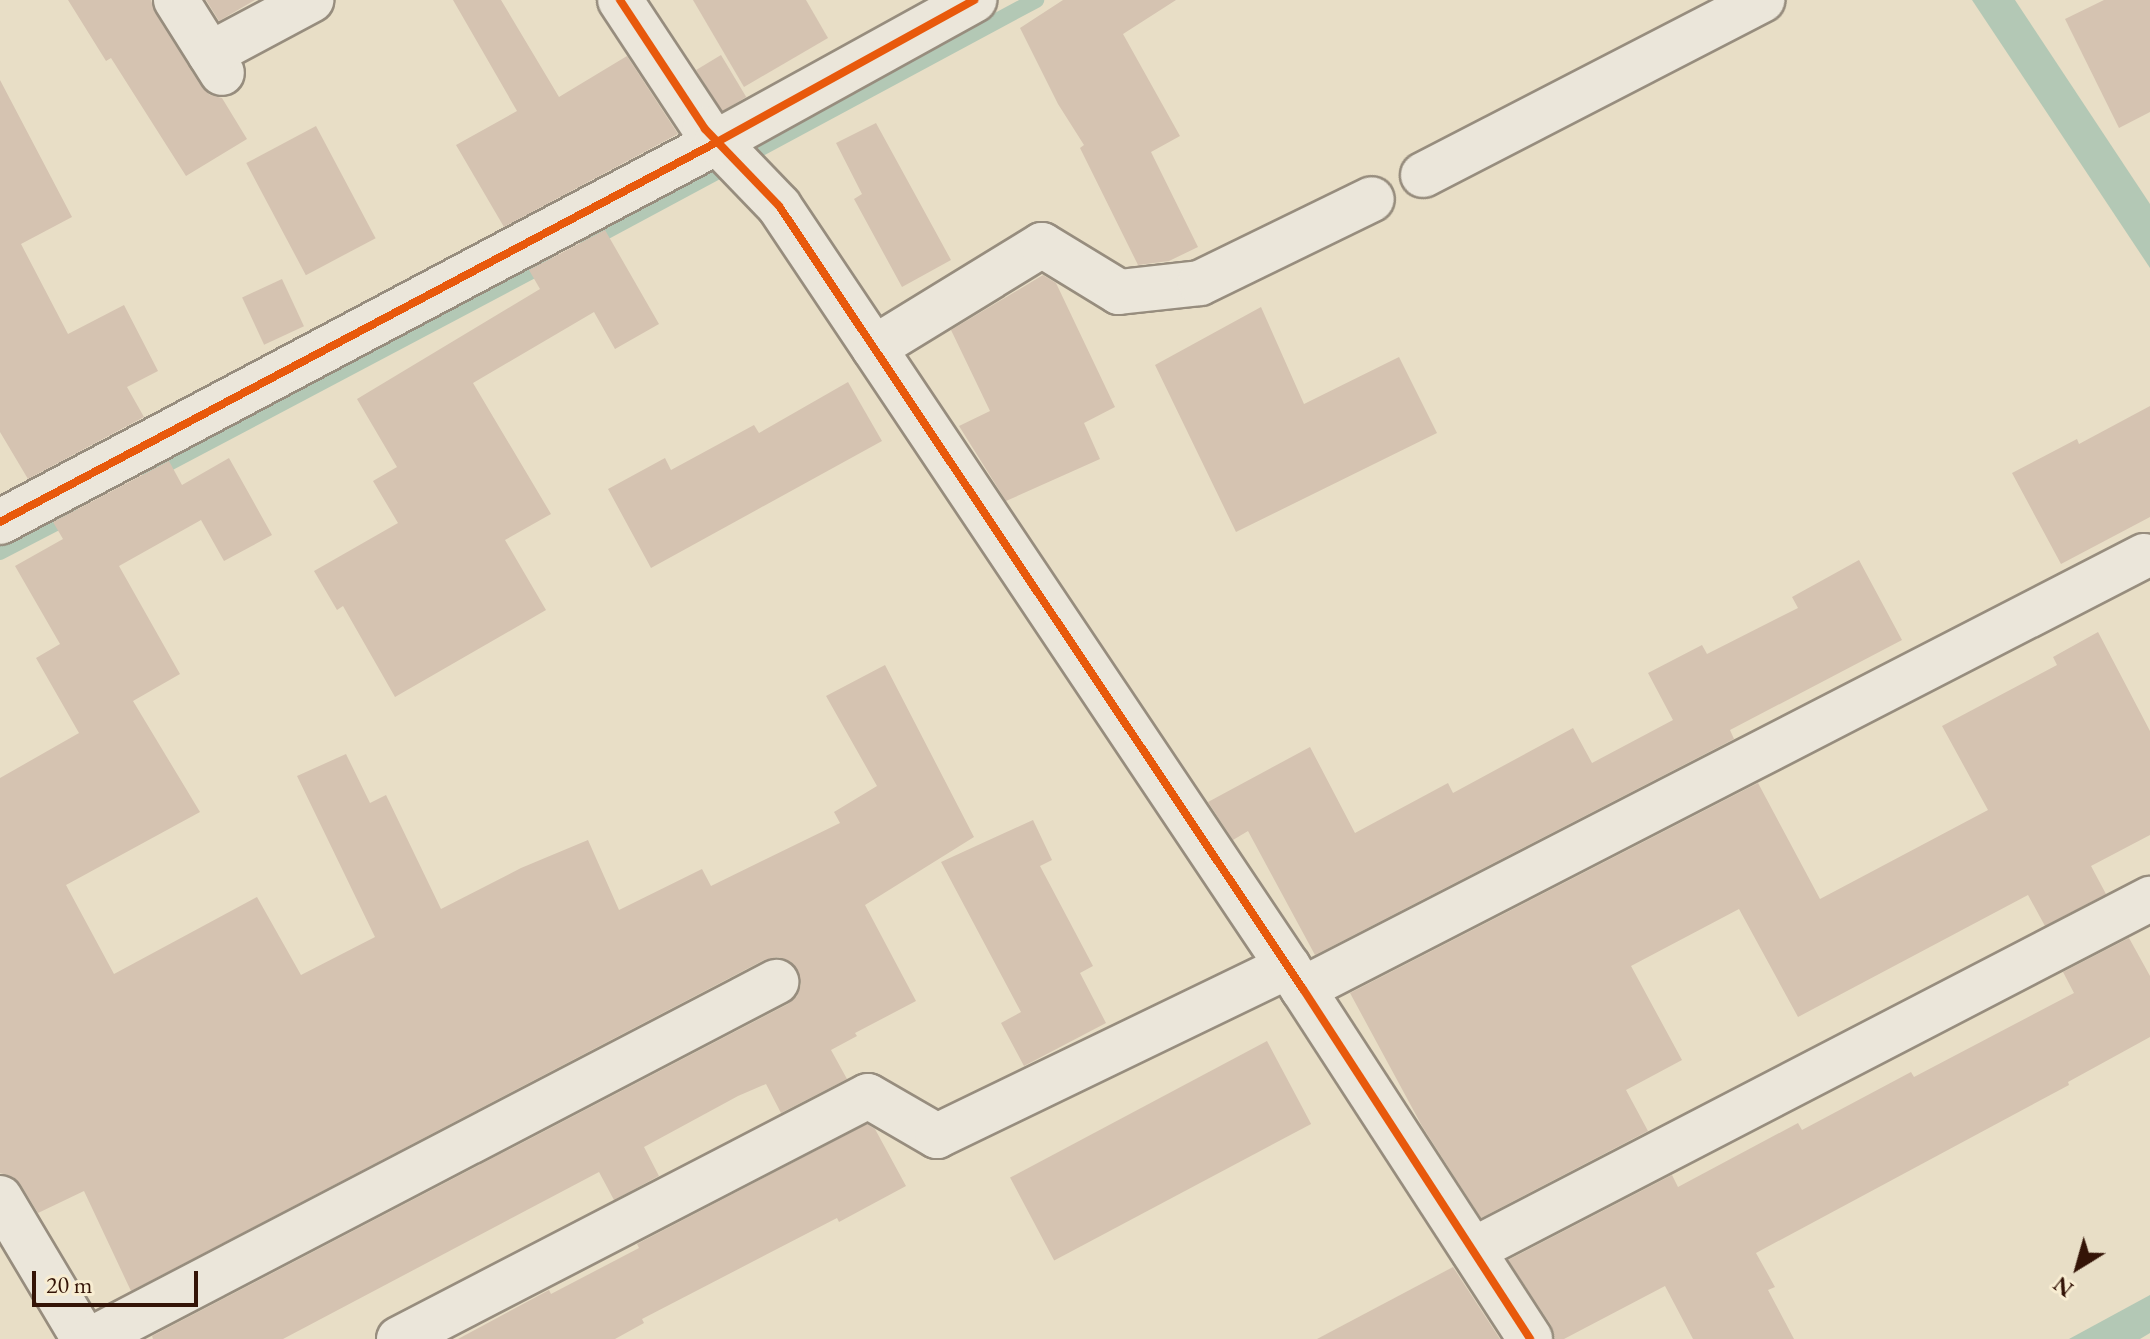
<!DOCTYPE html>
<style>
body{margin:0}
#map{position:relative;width:2150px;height:1339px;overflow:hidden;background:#e8dec6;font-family:"EB Garamond",serif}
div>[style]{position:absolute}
.water>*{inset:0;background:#b3c8b5}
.stream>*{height:16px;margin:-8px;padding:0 8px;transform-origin:8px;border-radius:8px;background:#b3c8b5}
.building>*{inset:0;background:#d5c3b1;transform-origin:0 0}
.roads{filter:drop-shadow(2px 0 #978d7e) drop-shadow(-2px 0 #978d7e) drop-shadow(0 2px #978d7e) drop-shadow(0 -2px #978d7e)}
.street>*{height:44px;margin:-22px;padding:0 22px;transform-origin:22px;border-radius:22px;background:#ebe6da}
.cycleway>*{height:8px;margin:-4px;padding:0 4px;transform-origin:4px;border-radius:4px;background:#e8590c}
span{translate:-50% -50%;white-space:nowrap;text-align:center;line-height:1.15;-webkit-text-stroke:6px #f8edd2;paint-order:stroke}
.north{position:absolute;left:2038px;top:1227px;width:80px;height:80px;-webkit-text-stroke:6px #f8edd2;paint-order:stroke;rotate:217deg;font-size:22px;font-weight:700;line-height:32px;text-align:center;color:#341407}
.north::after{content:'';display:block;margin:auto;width:28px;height:36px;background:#341407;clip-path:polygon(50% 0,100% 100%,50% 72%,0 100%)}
.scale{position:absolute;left:32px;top:1271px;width:166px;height:36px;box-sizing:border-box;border:4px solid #341407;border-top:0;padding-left:10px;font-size:24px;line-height:28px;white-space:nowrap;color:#341407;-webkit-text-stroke:6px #f8edd2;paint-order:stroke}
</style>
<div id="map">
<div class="water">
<div style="clip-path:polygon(1972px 0,2015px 0,2150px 204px,2150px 268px)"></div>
<div style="clip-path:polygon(2150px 1295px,2150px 1333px,2140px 1339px,2069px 1339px)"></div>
</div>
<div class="stream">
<div style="left:588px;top:241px;width:509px;rotate:-28.28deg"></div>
<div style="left:150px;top:473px;width:449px;rotate:-27.9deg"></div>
<div style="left:0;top:552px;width:82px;rotate:-27.5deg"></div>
</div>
<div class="building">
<div style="clip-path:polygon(68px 0,151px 0,155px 13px,201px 86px,210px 95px,222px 98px,247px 139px,186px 176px,111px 58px,106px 61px)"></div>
<div style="clip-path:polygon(206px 0,255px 0,219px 21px)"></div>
<div style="clip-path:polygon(453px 0,501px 0,559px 97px,627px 56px,678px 134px,504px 227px,456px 145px,517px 111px)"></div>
<div style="clip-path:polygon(693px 0,806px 0,828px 38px,744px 87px)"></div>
<div style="clip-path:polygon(1063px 0,1176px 0,1123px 34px,1180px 136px,1151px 152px,1198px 247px,1169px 261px,1138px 265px,1080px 148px,1084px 145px,1058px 104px,1020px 28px)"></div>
<div style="clip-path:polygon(2104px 0,2150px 0,2150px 112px,2119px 128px,2065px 19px)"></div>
<div style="left:721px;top:55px;width:49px;height:29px;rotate:59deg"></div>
<div style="clip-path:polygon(0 80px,72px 217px,21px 244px,68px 334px,124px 305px,158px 371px,127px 387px,144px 417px,28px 479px,0 432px)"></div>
<div style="clip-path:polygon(876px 123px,951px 260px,902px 287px,854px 199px,862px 194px,836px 143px)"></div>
<div style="left:316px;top:126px;width:127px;height:79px;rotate:62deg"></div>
<div style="clip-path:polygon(605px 230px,659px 324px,615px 349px,594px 312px,473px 383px,551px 514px,505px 540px,546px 610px,395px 697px,343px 606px,337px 610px,314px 571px,398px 523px,373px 481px,397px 467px,357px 399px,540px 289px,529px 270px)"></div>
<div style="clip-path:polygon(1043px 275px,1056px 283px,1115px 407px,1084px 423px,1100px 459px,1006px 501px,959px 426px,990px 411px,951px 330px)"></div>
<div style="left:282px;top:279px;width:52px;height:44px;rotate:65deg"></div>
<div style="clip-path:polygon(1261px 307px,1304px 404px,1399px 357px,1437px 433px,1236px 532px,1155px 365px)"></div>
<div style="clip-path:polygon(848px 382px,882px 441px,651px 568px,608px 489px,665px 458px,671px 470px,754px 425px,759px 433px)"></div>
<div style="clip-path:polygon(2150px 406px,2150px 517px,2061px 564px,2012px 473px,2077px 439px,2079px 444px)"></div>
<div style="clip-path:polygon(229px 458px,272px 535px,224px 561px,201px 520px,119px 566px,180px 674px,133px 701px,200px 812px,66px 885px,114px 974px,257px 897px,301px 975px,375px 937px,297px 776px,346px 754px,370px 803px,386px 795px,441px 909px,521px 868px,588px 840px,619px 910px,702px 869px,711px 886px,840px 823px,834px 812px,877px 786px,826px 696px,885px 665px,974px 837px,865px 905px,916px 1001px,855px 1033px,857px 1036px,831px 1050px,847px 1079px,781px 1113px,766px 1084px,738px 1096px,644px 1147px,659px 1176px,614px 1200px,599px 1172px,283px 1339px,153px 1339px,152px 1336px,788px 1004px,797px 996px,801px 984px,798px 971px,790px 961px,778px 957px,764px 960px,131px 1291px,84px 1191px,38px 1213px,21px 1185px,13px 1177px,0 1173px,0 778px,79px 733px,36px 658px,60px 644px,15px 566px,63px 539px,53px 522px,169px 461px,182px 485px)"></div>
<div style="clip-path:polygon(1859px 560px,1902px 640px,1730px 730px,1734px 739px,1315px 955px,1248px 831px,1233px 840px,1208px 802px,1310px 747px,1355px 833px,1448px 783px,1453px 793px,1573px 728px,1592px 763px,1673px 720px,1648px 673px,1702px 645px,1707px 654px,1798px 608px,1792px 597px)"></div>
<div style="clip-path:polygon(2098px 632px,2150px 731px,2150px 835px,2091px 866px,2106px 894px,2045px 926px,2028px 895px,1798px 1017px,1739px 909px,1631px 966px,1682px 1060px,1626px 1090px,1648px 1131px,1481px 1218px,1422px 1126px,1350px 993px,1758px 783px,1820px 899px,1988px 810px,1942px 726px,2057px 665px,2053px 657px)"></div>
<div style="clip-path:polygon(1033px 820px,1052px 860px,1040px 866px,1093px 966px,1080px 973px,1106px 1023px,1024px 1066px,1001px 1023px,1021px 1012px,941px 862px)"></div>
<div style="clip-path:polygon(2129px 938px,2150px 976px,2150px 1037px,2068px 1082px,2069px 1085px,1756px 1253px,1775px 1287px,1768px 1290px,1794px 1339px,1693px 1339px,1665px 1286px,1564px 1339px,1555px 1339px,1551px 1325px,1508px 1260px,1672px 1175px,1678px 1187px,1798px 1123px,1802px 1130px,1911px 1072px,1914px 1077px,2074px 993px,2063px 972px)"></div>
<div style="left:1267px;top:1041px;width:94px;height:291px;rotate:62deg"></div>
<div style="clip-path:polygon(867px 1124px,875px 1129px,906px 1186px,839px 1222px,837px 1218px,642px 1319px,644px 1323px,615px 1339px,458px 1339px,549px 1290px,551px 1294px,639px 1248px,637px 1244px)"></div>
<div style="clip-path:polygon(1453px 1267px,1500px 1339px,1317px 1339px)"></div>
</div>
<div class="roads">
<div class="street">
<div style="left:176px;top:0;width:86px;rotate:57.8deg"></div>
<div style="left:620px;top:0;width:154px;rotate:56.6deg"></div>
<div style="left:705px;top:129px;width:107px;rotate:46.1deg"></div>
<div style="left:779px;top:206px;width:942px;rotate:56.21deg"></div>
<div style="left:1303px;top:989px;width:417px;rotate:57deg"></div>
<div style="left:210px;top:54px;width:115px;rotate:-28.1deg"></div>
<div style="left:1423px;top:175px;width:382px;rotate:-27.3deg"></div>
<div style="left:874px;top:348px;width:197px;rotate:-31.5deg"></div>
<div style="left:1042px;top:245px;width:90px;rotate:31.4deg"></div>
<div style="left:1119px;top:292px;width:81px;rotate:-6.3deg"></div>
<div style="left:1200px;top:283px;width:191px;rotate:-26deg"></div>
<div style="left:0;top:522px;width:811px;rotate:-27.92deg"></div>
<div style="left:717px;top:142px;width:294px;rotate:-28.9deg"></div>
<div style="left:1303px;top:989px;width:946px;rotate:-27.24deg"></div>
<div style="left:0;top:1198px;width:164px;rotate:59.2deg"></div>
<div style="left:1473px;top:1250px;width:763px;rotate:-27.41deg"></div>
<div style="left:92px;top:1339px;width:772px;rotate:-27.56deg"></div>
<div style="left:399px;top:1339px;width:528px;rotate:-27.39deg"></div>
<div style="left:868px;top:1096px;width:80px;rotate:30.1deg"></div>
<div style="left:937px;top:1136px;width:390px;rotate:-25.8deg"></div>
</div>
</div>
<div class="cycleway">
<div style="left:620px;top:0;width:154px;rotate:56.6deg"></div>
<div style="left:705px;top:129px;width:107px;rotate:46.1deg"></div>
<div style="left:779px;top:206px;width:942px;rotate:56.21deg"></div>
<div style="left:1303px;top:989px;width:417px;rotate:57deg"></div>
<div style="left:0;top:522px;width:811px;rotate:-27.92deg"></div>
<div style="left:717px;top:142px;width:294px;rotate:-28.9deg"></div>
</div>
<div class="north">N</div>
<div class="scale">20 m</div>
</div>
